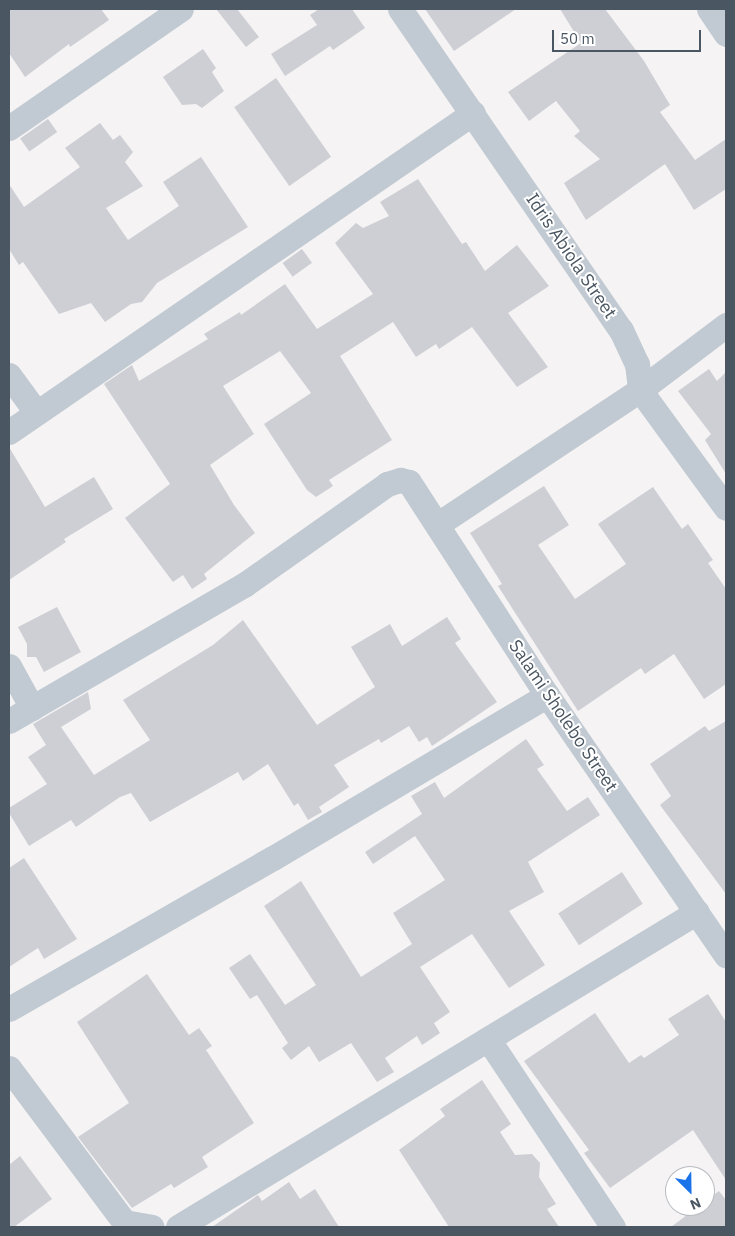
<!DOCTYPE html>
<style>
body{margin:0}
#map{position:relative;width:735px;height:1236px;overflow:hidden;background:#f5f3f3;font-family:"IBM Plex Sans",sans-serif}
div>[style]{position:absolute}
.building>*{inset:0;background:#cdcfd5;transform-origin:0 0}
.minor>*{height:25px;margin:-12.5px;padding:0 12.5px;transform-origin:12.5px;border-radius:12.5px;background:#c1cad2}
span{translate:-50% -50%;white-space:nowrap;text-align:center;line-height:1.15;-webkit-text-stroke:4px #fff;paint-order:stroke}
.street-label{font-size:18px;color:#4a5661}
.frame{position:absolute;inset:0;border:10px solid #4a5661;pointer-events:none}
.north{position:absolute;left:665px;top:1166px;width:50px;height:50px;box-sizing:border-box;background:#fff;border:1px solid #b7bbc0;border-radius:50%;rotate:157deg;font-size:14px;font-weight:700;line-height:20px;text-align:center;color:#4a5661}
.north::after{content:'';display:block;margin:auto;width:18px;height:22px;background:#1a73e8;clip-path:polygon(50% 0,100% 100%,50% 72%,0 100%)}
.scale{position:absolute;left:552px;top:30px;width:149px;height:22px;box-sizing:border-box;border:2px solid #4a5661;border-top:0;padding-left:6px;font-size:15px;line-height:18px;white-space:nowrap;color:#4a5661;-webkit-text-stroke:4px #fff;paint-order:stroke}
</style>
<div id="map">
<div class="building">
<div style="clip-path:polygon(9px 9px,101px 9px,109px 20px,70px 47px,69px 44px,25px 77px,9px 53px)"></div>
<div style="clip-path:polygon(216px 9px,237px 9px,259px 37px,246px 47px)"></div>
<div style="clip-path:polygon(319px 9px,352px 9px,365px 28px,333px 50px,330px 46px,285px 76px,271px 54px,317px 25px,310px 15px)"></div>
<div style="clip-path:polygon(425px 9px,516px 9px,454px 51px)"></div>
<div style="clip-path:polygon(560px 9px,605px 9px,644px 61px,670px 105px,660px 112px,695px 160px,726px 139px,726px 189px,694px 210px,665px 164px,586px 220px,564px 183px,600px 159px,574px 136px,580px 131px,556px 101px,529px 121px,508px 92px,581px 43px)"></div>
<div style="clip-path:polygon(203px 49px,216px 68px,212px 72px,224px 91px,202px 108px,196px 104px,182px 105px,163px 77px)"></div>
<div style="left:276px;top:78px;width:96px;height:51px;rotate:55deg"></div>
<div style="left:48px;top:119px;width:16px;height:34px;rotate:55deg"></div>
<div style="clip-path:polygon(100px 123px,113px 140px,120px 135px,133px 152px,125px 162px,143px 186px,106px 208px,128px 240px,179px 206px,163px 182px,201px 157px,248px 227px,157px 283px,142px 302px,131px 304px,105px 322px,91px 303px,59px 314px,23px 262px,19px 265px,9px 249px,9px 184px,24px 207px,80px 167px,65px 148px)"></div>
<div style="clip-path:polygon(418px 179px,462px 244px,466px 242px,485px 271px,517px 245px,549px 286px,508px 313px,548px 367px,517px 387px,472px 327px,439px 349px,436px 344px,416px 357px,393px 322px,340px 356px,392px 440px,329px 480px,333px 486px,316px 497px,307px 490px,264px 424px,311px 393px,280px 351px,223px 386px,254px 434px,210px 465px,234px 505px,255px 533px,204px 574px,207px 579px,192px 589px,183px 575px,173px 582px,125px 518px,170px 484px,104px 384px,132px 365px,139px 381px,208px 339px,204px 334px,240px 312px,241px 315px,285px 284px,317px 329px,373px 294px,335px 243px,356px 223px,363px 228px,389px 216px,380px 202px)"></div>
<div style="left:302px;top:249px;width:17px;height:24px;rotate:54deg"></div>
<div style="clip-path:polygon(709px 369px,717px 381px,726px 372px,726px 474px,705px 440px,711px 434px,678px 391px)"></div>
<div style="clip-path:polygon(9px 447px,45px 507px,94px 477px,113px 509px,64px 539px,66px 542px,9px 580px)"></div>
<div style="clip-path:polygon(544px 486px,569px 525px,538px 545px,575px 599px,626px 564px,598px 524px,653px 487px,682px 529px,688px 524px,713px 560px,708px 563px,726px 589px,726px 684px,704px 699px,674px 654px,645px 674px,641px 668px,578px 711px,498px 586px,502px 584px,470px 533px)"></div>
<div style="clip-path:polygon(57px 607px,81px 652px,44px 672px,36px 657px,27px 657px,27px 644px,18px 627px)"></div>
<div style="clip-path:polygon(447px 617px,461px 639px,455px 643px,497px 702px,432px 746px,427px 737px,419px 742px,409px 726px,381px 743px,379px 739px,334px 765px,349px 787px,319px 807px,322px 812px,308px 820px,298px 803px,294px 806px,268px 764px,243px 781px,238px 772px,150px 822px,131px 793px,120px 797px,76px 827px,71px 820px,29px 846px,9px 813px,9px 808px,47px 784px,28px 757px,46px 745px,33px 724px,88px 692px,91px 709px,61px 727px,94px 775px,150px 740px,123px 700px,213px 645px,243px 620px,317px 725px,375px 687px,351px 647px,390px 624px,402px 646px)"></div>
<div style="clip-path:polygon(726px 721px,726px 894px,660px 805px,671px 796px,650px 764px,705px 726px,709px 731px)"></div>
<div style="clip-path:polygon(526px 739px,544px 765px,537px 769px,567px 811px,588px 797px,600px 815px,528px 862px,544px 892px,509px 911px,545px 965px,509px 988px,472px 934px,420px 967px,450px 1012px,434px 1023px,440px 1033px,422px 1045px,417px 1036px,385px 1058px,394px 1072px,377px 1082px,351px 1043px,319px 1062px,309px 1046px,291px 1060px,282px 1048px,288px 1043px,257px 995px,250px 999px,229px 968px,250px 954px,285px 1005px,316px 985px,264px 906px,301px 881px,361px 977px,412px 944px,393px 913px,445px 880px,415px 836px,373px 864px,365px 852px,422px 814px,411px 796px,435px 782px,444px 798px)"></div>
<div style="clip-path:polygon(24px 858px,77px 939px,44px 959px,38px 948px,9px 967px,9px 868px)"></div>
<div style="left:622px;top:872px;width:38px;height:76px;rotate:57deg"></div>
<div style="clip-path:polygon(147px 974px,189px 1035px,199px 1028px,212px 1046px,206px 1050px,254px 1123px,202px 1157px,208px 1167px,174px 1188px,171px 1184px,132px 1208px,78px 1137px,129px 1103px,77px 1022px)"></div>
<div style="clip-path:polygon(708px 994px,726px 1022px,726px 1180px,693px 1130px,610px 1188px,584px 1153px,589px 1150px,524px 1061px,595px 1013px,629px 1063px,641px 1055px,644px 1058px,679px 1035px,668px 1019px)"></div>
<div style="clip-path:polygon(482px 1080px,511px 1124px,500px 1132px,515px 1155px,532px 1154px,540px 1163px,539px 1177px,556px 1204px,547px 1209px,559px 1227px,449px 1227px,399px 1150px,445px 1116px,440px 1109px)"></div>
<div style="clip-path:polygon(20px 1156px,52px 1199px,14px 1227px,9px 1227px,9px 1165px)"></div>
<div style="clip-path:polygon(289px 1182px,300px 1199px,315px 1189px,339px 1227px,212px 1227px,258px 1195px,262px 1201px)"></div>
<div style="clip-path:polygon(719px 1191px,726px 1200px,726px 1227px,671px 1227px,699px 1206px,705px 1206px,705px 1201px)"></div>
</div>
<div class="minor">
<div style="left:400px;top:9px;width:390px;rotate:55.5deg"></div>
<div style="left:621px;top:330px;width:38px;rotate:65deg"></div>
<div style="left:637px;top:364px;width:26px;rotate:83deg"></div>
<div style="left:640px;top:390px;width:146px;rotate:53.9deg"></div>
<div style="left:709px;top:9px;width:30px;rotate:56deg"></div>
<div style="left:9px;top:128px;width:209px;rotate:-34.7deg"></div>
<div style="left:9px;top:375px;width:46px;rotate:53.9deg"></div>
<div style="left:9px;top:432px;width:563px;rotate:-34.51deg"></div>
<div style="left:438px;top:524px;width:242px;rotate:-33.6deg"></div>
<div style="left:640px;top:390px;width:108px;rotate:-37.1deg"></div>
<div style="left:9px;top:666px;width:48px;rotate:61.3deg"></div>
<div style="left:9px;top:721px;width:272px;rotate:-30.1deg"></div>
<div style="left:244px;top:585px;width:175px;rotate:-35.2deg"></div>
<div style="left:387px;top:484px;width:14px;rotate:-17deg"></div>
<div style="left:400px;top:480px;width:9px;rotate:13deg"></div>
<div style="left:409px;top:482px;width:254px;rotate:57.1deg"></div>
<div style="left:547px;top:695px;width:316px;rotate:55.5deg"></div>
<div style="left:9px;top:1009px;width:304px;rotate:-29.8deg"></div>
<div style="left:273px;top:858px;width:319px;rotate:-30.7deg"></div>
<div style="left:488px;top:1039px;width:226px;rotate:56.4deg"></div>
<div style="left:9px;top:1068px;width:192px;rotate:53.2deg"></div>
<div style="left:124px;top:1222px;width:28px;rotate:10deg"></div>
<div style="left:178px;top:1227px;width:607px;rotate:-31.26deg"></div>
</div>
<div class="street-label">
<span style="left:571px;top:256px;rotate:56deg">Idris Abiola Street</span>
<span style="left:563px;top:716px;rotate:56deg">Salami Sholebo Street</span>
</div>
<div class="frame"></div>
<div class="north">N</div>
<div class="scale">50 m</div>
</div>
